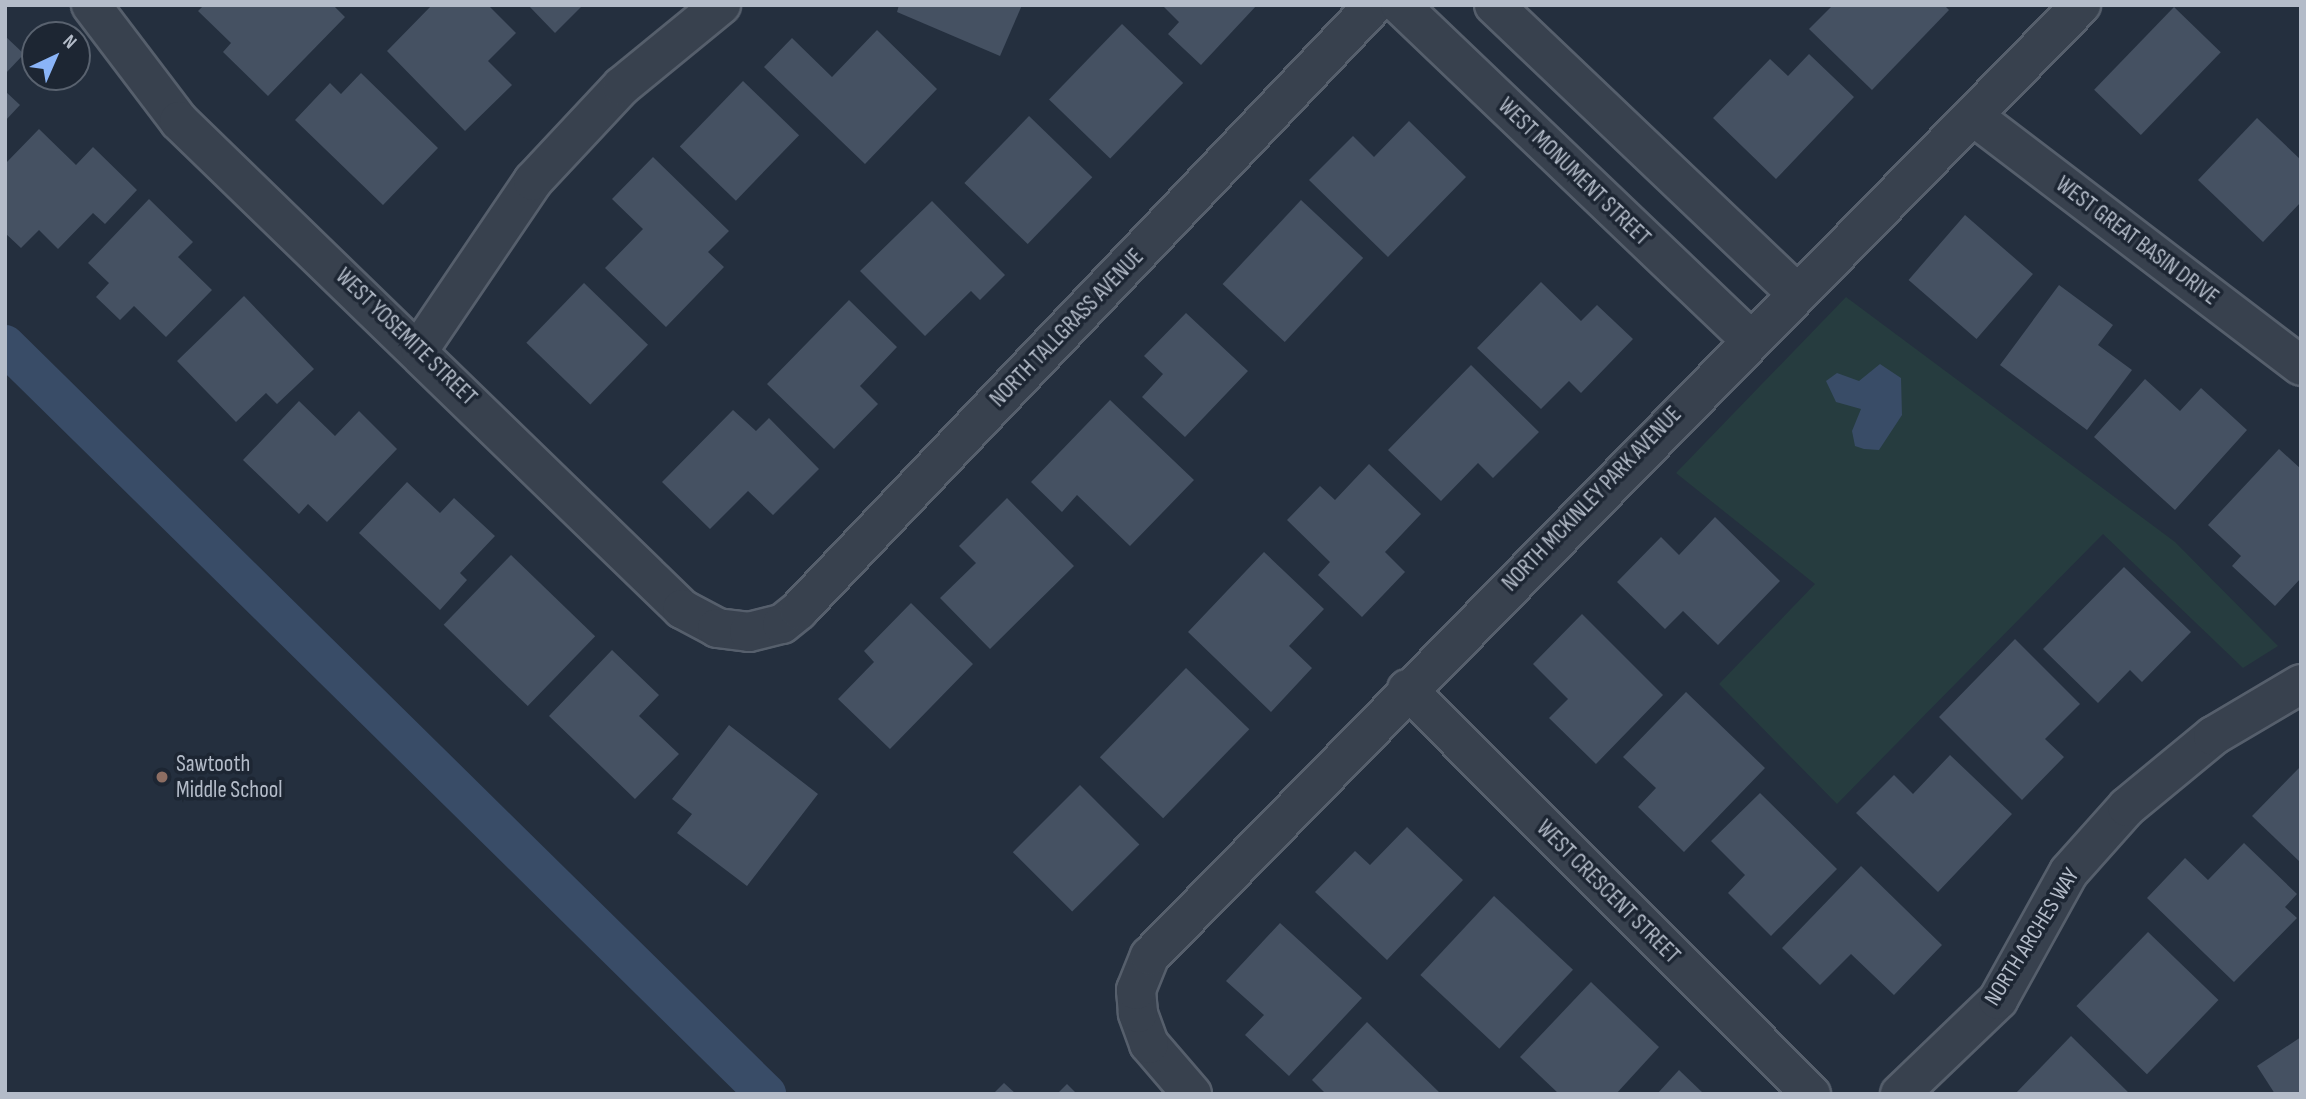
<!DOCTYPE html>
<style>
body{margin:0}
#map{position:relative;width:2306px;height:1099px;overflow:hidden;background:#242f3e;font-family:"Sofia Sans Condensed",sans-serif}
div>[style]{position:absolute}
.green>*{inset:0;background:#263c3f}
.water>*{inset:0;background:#394c67}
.canal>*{height:40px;margin:-20px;padding:0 20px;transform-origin:20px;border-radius:20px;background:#394c67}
.building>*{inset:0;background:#455162;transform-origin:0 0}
.roads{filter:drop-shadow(2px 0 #565f6c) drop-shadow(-2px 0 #565f6c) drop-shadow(0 2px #565f6c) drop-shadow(0 -2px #565f6c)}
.minor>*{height:38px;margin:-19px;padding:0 19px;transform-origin:19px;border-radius:19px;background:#38414e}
.dots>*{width:19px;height:19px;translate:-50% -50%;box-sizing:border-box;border:4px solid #1d2633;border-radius:50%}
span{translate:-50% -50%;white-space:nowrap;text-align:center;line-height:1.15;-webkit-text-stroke:7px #1d2633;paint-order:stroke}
.street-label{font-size:23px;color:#b4bcc9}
.poi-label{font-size:23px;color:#b4bcc9}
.left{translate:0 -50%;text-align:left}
.frame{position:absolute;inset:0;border:7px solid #b4bcc9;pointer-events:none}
.north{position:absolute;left:21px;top:21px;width:70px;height:70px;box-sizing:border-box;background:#1d2633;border:2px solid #59626f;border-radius:50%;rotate:44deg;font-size:19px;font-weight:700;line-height:28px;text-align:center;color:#b4bcc9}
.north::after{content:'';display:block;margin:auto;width:24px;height:32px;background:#8ab4f8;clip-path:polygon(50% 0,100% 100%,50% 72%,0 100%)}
</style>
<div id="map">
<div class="green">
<div style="clip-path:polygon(1846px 297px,2175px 542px,2278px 646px,2243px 668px,2103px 534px,1837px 804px,1719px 684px,1815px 584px,1676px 473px)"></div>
</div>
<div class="water">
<div style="clip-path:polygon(1880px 364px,1901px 378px,1902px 415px,1879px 450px,1864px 449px,1855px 446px,1852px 431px,1861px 409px,1836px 402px,1826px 381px,1837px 373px,1859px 381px)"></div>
</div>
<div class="canal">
<div style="left:5px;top:345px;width:1068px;rotate:44.54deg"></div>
</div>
<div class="building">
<div style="clip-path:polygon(204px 5px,333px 5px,345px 17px,268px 96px,223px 52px,231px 43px,198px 11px)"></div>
<div style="clip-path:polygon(432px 5px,488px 5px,516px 33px,488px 61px,512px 85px,465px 131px,387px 51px)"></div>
<div style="clip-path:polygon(528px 5px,583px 5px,555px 33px)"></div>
<div style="clip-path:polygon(899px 5px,1022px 5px,1000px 56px,897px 12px)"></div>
<div style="clip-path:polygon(1162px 5px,1257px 5px,1201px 65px,1168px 34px,1179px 22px)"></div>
<div style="clip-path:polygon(1833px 5px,1944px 5px,1949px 10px,1872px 90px,1809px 29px)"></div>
<div style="left:2174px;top:7px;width:65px;height:115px;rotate:44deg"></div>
<div style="left:1122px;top:24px;width:85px;height:105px;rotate:44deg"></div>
<div style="clip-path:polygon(877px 30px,937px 89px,865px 164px,764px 67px,792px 38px,832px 77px)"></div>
<div style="clip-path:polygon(5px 36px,24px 54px,5px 74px)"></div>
<div style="clip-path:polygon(1809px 54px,1854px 97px,1776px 179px,1713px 118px,1770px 59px,1788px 76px)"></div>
<div style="clip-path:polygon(361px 73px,438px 148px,383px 205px,295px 120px,330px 83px,341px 94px)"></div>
<div style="left:743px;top:81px;width:78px;height:91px;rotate:44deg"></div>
<div style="clip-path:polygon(5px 91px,20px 105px,5px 121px)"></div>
<div style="left:1029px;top:116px;width:88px;height:93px;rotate:44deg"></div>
<div style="clip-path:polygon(2257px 118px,2301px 160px,2301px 202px,2263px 242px,2198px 180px)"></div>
<div style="clip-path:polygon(1409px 121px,1466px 177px,1388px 257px,1309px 180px,1353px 136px,1374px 157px)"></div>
<div style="clip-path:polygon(39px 129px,76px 165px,93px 147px,137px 190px,105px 224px,93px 213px,58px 249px,39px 230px,21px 248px,5px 233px,5px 164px)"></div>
<div style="clip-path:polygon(653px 157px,729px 231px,708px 252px,724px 267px,666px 327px,605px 268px,643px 229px,612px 199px)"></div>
<div style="clip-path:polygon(149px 199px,193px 242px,178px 257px,212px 290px,166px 337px,134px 306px,120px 320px,96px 297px,109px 283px,88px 263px)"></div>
<div style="left:1301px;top:200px;width:85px;height:115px;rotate:43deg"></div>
<div style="clip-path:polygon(932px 201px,1005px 275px,980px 300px,971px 291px,925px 336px,860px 271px)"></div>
<div style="left:1965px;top:215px;width:90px;height:86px;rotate:41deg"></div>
<div style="clip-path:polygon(1541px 282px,1581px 321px,1597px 305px,1633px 339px,1581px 393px,1569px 381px,1541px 409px,1477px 348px)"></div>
<div style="left:584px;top:283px;width:89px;height:83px;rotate:44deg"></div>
<div style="clip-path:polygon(2059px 285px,2113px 325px,2098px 345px,2132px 370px,2087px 430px,2000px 365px)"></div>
<div style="clip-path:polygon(244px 296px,314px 369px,277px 404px,266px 393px,236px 422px,177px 361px)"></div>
<div style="clip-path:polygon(849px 300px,897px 347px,860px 386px,878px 404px,834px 449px,767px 384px)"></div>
<div style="clip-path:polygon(1186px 313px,1248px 371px,1185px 437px,1142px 397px,1163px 374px,1144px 356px)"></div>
<div style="clip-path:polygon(1471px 365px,1539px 432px,1493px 478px,1478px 463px,1441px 501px,1388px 450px)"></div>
<div style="clip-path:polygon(2145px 379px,2180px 411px,2201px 388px,2247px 430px,2175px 510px,2094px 437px)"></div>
<div style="clip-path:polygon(1110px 400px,1194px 480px,1130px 546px,1077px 495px,1062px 512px,1031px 482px)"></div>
<div style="clip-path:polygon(299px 401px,335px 436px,359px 411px,397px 449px,327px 522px,308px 504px,299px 514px,243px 460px)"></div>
<div style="clip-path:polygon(733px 410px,756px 431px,769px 418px,819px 469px,773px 515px,748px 491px,710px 529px,662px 482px)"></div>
<div style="clip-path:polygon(2279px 449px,2301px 469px,2301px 578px,2275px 606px,2232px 566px,2241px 556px,2208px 525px)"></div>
<div style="clip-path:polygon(1369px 464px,1421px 514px,1385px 552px,1405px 572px,1362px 617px,1318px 575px,1330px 562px,1287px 520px,1320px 486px,1335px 500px)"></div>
<div style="clip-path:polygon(407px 482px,440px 513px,454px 498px,495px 536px,460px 573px,467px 580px,440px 610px,359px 533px)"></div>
<div style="clip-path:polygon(1007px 498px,1074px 566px,990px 649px,940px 598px,976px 563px,959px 546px)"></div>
<div style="clip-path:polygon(1715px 517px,1780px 581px,1718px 645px,1683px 611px,1665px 629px,1617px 582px,1661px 537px,1679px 555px)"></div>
<div style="clip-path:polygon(1264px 552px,1324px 609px,1289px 646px,1312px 668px,1271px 712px,1188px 632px)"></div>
<div style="left:511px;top:555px;width:117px;height:97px;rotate:44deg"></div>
<div style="clip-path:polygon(2124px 567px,2191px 632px,2142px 682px,2130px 670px,2098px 703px,2043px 649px)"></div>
<div style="clip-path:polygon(911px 603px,973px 664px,890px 749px,838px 699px,874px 662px,864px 651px)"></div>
<div style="clip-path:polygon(1582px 614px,1663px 695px,1596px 764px,1549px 718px,1568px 699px,1533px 664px)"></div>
<div style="clip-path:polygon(2015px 639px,2080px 704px,2045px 739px,2064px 757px,2022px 800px,1939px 717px)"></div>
<div style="clip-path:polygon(612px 650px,659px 695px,639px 716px,679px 754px,635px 799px,549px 716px)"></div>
<div style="left:1186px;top:668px;width:88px;height:124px;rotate:44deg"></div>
<div style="clip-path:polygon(1686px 692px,1765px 768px,1684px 852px,1638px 807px,1656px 788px,1623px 757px)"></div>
<div style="clip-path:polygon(729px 725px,818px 794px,747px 886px,677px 833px,692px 814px,672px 799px)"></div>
<div style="clip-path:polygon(1950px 755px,2012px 814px,1938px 892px,1856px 813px,1894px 775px,1913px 794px)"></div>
<div style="clip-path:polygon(2301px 766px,2301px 863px,2252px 816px)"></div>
<div style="left:1080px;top:785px;width:84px;height:95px;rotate:45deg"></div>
<div style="clip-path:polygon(1760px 793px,1837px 869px,1771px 936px,1728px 893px,1745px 875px,1711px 841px)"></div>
<div style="clip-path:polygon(1407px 827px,1463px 880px,1387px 960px,1315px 892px,1355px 851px,1370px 865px)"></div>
<div style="clip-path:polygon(2244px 843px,2297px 894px,2285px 907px,2297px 918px,2234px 982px,2147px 898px,2185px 858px,2208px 880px)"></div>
<div style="clip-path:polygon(1861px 866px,1942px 945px,1894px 995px,1851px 954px,1820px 985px,1782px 948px)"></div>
<div style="left:1494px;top:896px;width:108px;height:108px;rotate:43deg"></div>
<div style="clip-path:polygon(1280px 923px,1362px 998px,1289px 1076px,1245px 1035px,1264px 1015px,1226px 981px)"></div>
<div style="left:2148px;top:932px;width:98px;height:103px;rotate:44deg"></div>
<div style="clip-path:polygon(1591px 982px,1659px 1047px,1616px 1094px,1559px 1094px,1520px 1057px)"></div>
<div style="clip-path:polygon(1367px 1022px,1441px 1094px,1326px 1094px,1312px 1080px)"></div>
<div style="clip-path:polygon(2071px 1036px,2130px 1094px,2015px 1094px)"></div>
<div style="clip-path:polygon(2301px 1037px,2301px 1094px,2275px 1094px,2257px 1066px)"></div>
<div style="clip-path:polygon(1679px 1070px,1704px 1094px,1657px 1094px)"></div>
<div style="clip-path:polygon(1004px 1083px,1016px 1094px,993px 1094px)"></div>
<div style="clip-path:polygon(1067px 1084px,1077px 1094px,1057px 1094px)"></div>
</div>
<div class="roads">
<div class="minor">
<div style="left:91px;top:5px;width:146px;rotate:52.8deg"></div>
<div style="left:179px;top:121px;width:701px;rotate:44.13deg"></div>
<div style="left:682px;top:609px;width:40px;rotate:28deg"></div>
<div style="left:717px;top:628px;width:32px;rotate:7deg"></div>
<div style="left:749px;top:632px;width:34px;rotate:-14deg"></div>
<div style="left:782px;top:624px;width:22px;rotate:-39deg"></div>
<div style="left:799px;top:610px;width:835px;rotate:-46.46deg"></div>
<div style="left:1400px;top:5px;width:482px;rotate:43.7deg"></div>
<div style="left:1494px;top:5px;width:416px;rotate:43.6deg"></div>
<div style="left:1973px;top:116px;width:412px;rotate:37.3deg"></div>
<div style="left:420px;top:348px;width:202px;rotate:-55.9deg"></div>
<div style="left:533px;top:181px;width:130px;rotate:-46.9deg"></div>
<div style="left:622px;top:86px;width:128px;rotate:-39.3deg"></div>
<div style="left:1407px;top:689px;width:572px;rotate:45.07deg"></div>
<div style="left:1192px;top:1094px;width:66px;rotate:-130.7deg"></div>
<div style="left:1149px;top:1044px;width:33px;rotate:-110deg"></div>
<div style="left:1138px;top:1013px;width:23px;rotate:-95deg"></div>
<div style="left:1136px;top:990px;width:37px;rotate:-68deg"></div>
<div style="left:1150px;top:956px;width:1331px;rotate:-45.61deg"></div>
<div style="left:1900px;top:1094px;width:136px;rotate:-43.8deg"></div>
<div style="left:1998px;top:1000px;width:146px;rotate:-61deg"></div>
<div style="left:2069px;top:872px;width:87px;rotate:-48.3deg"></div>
<div style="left:2127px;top:807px;width:112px;rotate:-39.5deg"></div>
<div style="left:2213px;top:736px;width:102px;rotate:-30.6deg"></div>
</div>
</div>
<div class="dots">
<div style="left:162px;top:777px;background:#8d6e63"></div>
</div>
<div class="street-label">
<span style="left:1574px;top:172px;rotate:44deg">WEST MONUMENT STREET</span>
<span style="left:2137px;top:241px;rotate:37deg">WEST GREAT BASIN DRIVE</span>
<span style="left:1067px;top:328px;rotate:-46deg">NORTH TALLGRASS AVENUE</span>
<span style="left:406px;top:337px;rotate:44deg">WEST YOSEMITE STREET</span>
<span style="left:1592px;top:499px;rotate:-46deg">NORTH MCKINLEY PARK AVENUE</span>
<span style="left:1608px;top:892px;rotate:45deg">WEST CRESCENT STREET</span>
<span style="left:2032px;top:937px;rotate:-58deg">NORTH ARCHES WAY</span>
</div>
<div class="poi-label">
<span class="left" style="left:176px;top:777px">Sawtooth<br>Middle School</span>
</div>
<div class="frame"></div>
<div class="north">N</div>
</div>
